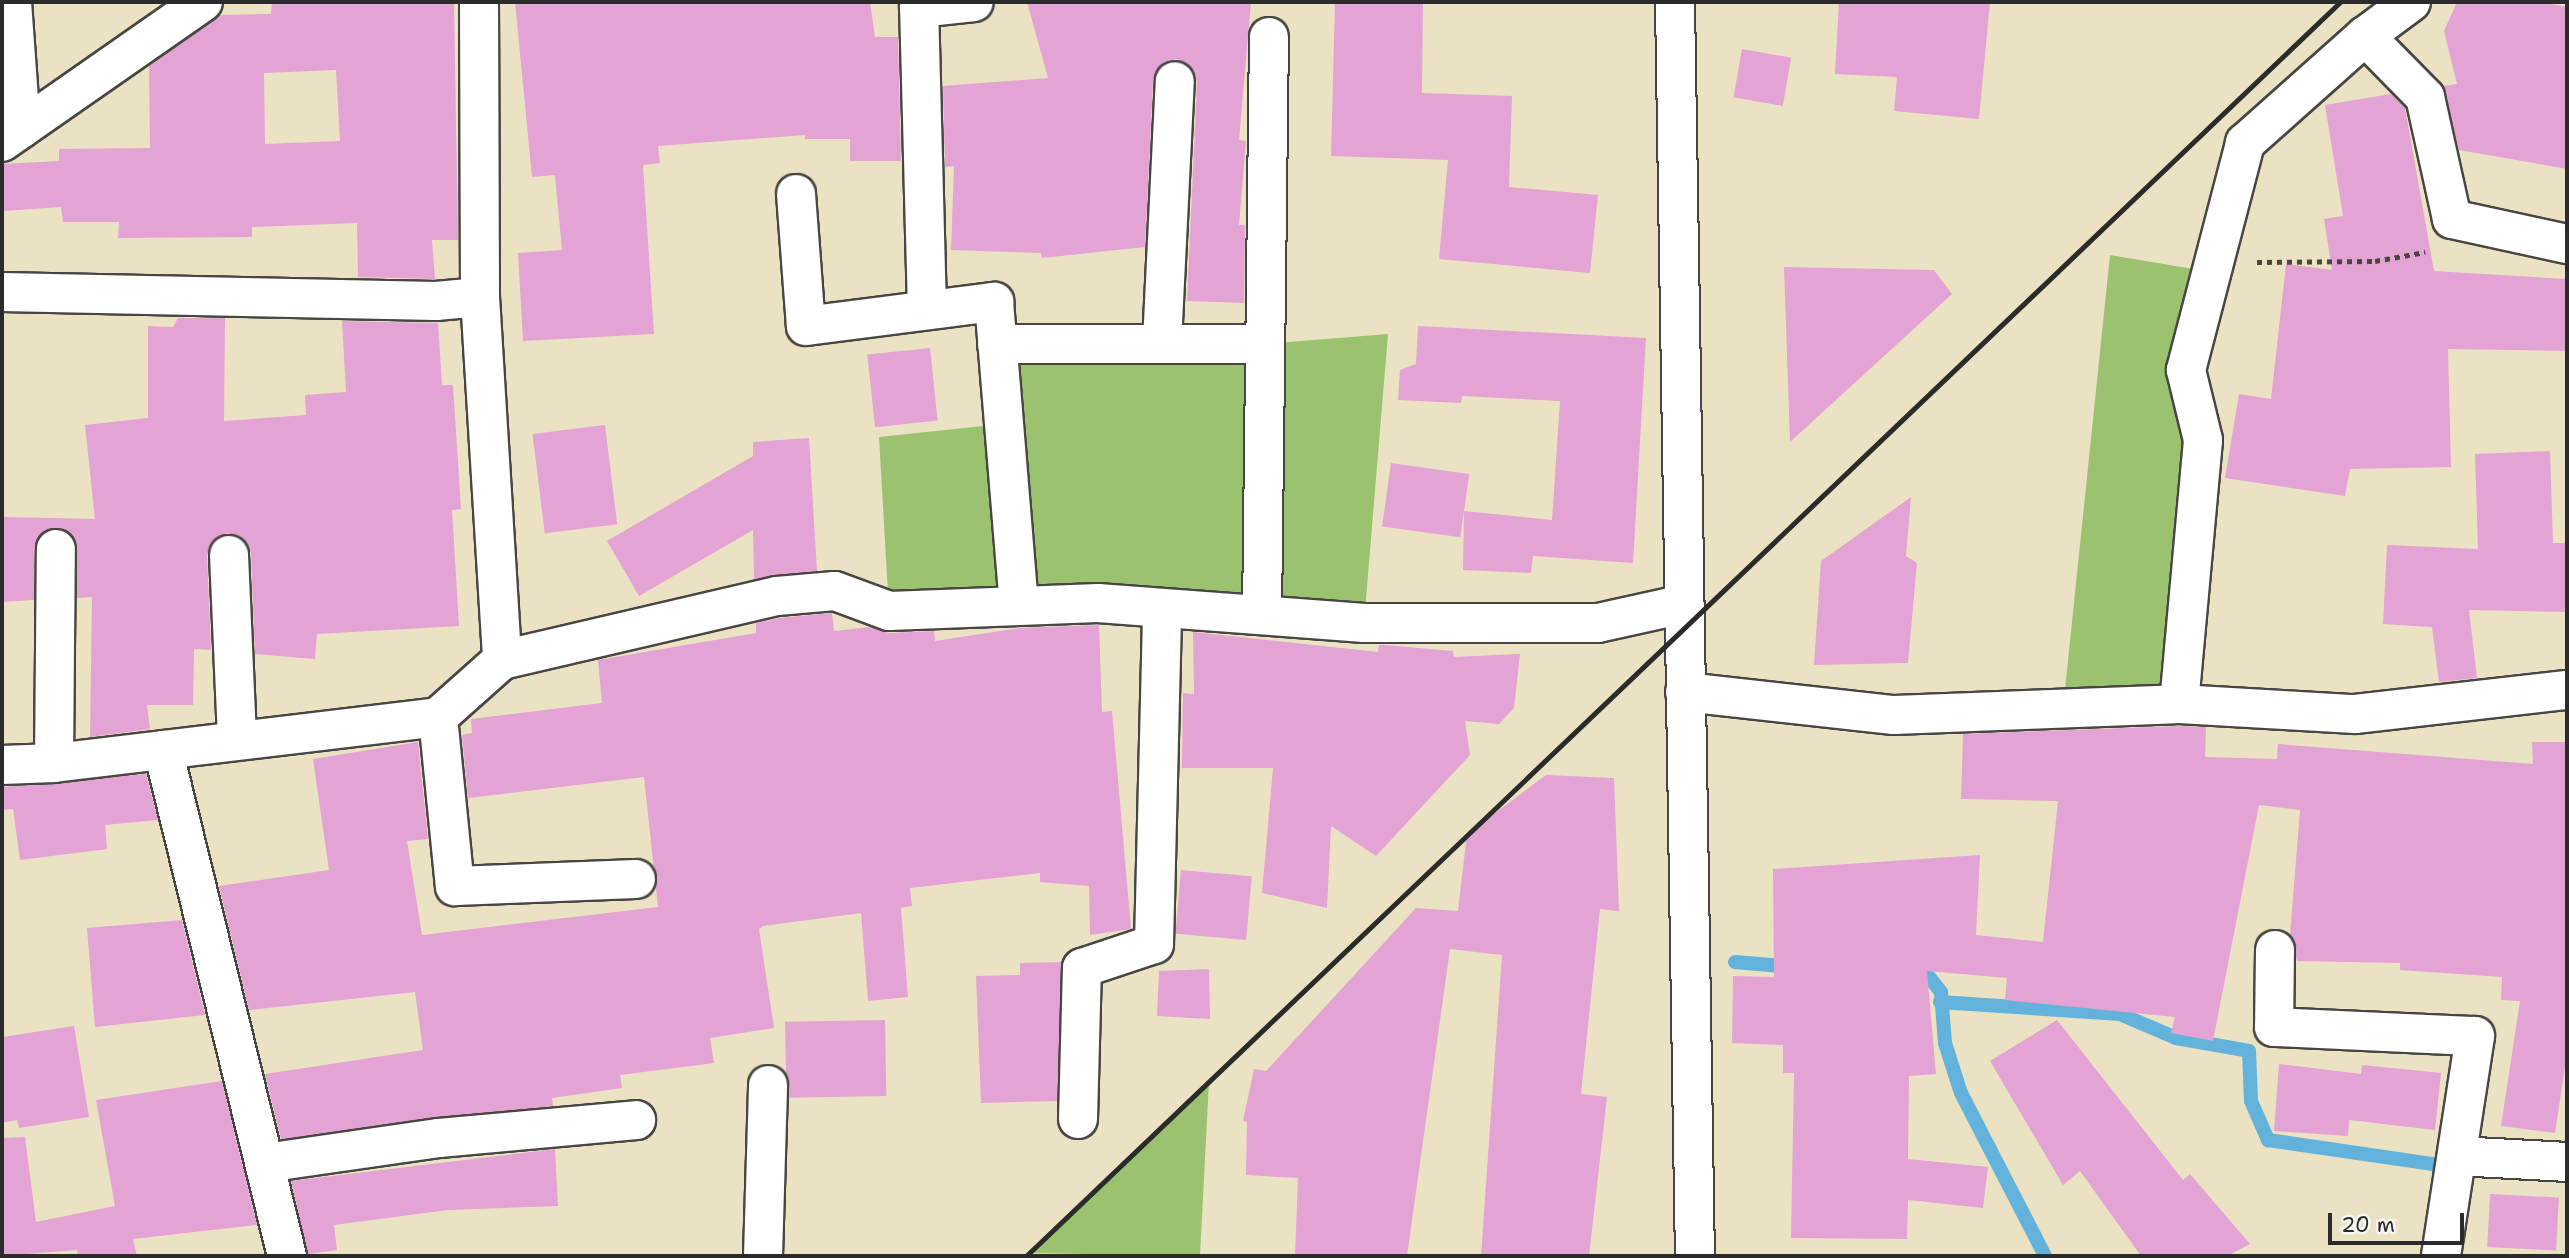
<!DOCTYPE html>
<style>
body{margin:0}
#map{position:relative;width:2569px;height:1258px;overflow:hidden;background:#ebe2c3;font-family:"Shantell Sans",sans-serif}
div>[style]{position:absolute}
.green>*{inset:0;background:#9bc36f}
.stream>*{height:14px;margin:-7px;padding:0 7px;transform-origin:7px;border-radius:7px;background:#62b2dc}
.building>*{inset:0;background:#e3a3d4;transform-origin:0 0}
.path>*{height:4.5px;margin-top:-2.25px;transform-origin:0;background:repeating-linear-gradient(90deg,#484642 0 5px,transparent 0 10px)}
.roads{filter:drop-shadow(2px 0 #484642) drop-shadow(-2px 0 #484642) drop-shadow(0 2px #484642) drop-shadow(0 -2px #484642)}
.street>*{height:38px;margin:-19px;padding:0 19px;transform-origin:19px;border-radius:19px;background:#fff}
.secondary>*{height:38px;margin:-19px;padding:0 19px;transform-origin:19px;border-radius:19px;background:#fff}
.rail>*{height:5px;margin:-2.5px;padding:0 2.5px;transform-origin:2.5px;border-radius:2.5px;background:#2b2b2b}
span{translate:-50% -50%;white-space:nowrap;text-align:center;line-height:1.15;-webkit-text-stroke:5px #f6f6f2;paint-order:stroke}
.frame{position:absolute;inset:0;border:4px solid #2b2b2b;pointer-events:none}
.scale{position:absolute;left:2328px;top:1213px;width:136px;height:32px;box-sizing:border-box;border:4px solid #2b2b2b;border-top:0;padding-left:9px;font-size:21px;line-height:24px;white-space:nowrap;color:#2b2b2b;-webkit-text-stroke:5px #f6f6f2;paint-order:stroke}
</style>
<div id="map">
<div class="green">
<div style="clip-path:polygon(2110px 255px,2211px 272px,2179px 704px,2063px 709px)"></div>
<div style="clip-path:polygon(1388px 334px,1364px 623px,889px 611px,879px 437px,1002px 424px,997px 344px,1265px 344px)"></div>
<div style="clip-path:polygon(1209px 1081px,1200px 1256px,1029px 1253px)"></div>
</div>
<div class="stream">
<div style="left:1735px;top:962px;width:58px;rotate:4.9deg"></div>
<div style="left:1911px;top:977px;width:19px;rotate:3deg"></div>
<div style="left:1930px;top:978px;width:18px;rotate:52deg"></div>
<div style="left:1941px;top:992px;width:51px;rotate:85.5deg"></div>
<div style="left:1945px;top:1043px;width:52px;rotate:72.3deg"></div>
<div style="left:1961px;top:1093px;width:183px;rotate:62.7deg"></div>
<div style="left:1940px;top:1002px;width:180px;rotate:3.8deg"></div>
<div style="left:2120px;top:1014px;width:61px;rotate:23.2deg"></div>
<div style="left:2176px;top:1038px;width:74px;rotate:10.1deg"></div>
<div style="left:2249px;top:1051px;width:50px;rotate:87.7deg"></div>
<div style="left:2251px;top:1101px;width:43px;rotate:66.4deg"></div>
<div style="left:2268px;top:1140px;width:167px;rotate:8.3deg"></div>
</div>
<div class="building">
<div style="clip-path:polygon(evenodd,272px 2px,454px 2px,458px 240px,432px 240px,435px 279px,358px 277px,357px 223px,252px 227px,252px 237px,118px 238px,119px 222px,63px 222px,61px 207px,2px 211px,2px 164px,59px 161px,59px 149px,150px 148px,149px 66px,220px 15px,271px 14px,272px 2px,336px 70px,340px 141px,265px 144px,264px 73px,336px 70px)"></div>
<div style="clip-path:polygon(515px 2px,870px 2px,875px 37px,898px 37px,901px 161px,850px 161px,850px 139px,805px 139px,805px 135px,658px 146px,660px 163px,643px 165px,654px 334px,523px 341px,518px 253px,562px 250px,555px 175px,532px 177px)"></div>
<div style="clip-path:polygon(1027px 2px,1251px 2px,1239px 140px,1246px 141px,1239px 225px,1245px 225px,1244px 303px,1187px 301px,1197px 82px,1194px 70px,1177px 59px,1164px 62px,1153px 80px,1145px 247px,1042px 258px,1041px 253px,951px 250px,954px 166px,945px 167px,943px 86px,1048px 78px)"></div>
<div style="clip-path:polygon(1335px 2px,1423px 2px,1422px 93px,1512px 96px,1509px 187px,1598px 195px,1590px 273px,1439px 259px,1448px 160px,1331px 156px)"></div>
<div style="clip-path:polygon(1839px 2px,1990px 2px,1979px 119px,1894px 111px,1897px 77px,1835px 74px)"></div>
<div style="clip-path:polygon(2457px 2px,2542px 2px,2567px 7px,2567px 169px,2459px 150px,2443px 86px,2457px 84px,2444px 31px)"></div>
<div style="left:1742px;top:49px;width:50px;height:49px;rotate:10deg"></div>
<div style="clip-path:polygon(2391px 94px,2405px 108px,2434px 271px,2567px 279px,2567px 351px,2448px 349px,2451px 467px,2350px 469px,2345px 496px,2225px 478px,2239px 394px,2271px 399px,2286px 264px,2332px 270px,2324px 219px,2343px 216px,2325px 105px)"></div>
<div style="clip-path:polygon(1784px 267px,1934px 270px,1952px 294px,1790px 442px)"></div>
<div style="clip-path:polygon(178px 318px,225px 318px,224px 421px,306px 415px,305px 395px,346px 392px,342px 321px,438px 323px,442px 385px,453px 385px,461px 509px,452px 510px,459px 626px,317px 634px,315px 659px,255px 654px,251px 553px,240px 536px,227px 533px,210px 544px,207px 555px,211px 650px,194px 649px,193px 705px,147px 705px,150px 729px,90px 737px,92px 597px,77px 598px,75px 539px,66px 530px,45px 530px,34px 548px,34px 600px,2px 602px,2px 517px,95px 519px,85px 425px,148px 418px,148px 326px,173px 327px)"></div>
<div style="clip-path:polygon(1418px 326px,1646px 338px,1633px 563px,1533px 556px,1531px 573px,1463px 570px,1464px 511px,1552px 520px,1560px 401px,1462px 396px,1461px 403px,1398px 400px,1400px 370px,1416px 364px)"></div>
<div style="left:930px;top:348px;width:73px;height:63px;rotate:84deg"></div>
<div style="left:605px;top:425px;width:100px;height:73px;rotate:83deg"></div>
<div style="clip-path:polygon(809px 438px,817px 571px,754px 579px,753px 530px,639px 596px,607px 541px,753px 456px,753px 442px)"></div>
<div style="clip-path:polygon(2550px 451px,2553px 543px,2567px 543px,2567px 612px,2469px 610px,2477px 678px,2439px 682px,2432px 627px,2383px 624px,2387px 545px,2478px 549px,2475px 454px)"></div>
<div style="left:1391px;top:463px;width:79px;height:64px;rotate:8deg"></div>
<div style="clip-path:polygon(1911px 497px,1906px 556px,1917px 563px,1908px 663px,1814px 665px,1821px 561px)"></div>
<div style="clip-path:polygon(832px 613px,834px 631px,870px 627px,889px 633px,934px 631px,935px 641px,1019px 628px,1099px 625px,1102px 712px,1112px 711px,1131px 929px,1090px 935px,1089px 886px,1040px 882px,1040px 873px,910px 888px,912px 906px,901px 908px,908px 997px,868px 1001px,861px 913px,763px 926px,759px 929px,774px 1028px,710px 1038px,714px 1063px,620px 1075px,622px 1088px,552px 1098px,553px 1106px,281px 1139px,265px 1074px,423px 1050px,415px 992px,249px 1010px,219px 886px,329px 870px,313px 759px,418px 742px,428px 839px,407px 841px,422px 935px,658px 907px,644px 777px,468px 798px,462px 735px,472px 733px,471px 719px,602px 703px,598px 660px,756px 633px,756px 623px,780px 618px)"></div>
<div style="clip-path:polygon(1193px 632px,1378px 652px,1379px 645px,1385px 645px,1453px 651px,1454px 657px,1520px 654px,1514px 708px,1499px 724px,1465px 721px,1470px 755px,1376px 856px,1331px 826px,1327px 908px,1262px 893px,1273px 768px,1182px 768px,1183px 693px,1194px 694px)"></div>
<div style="clip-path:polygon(2179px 726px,2206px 727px,2205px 757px,2277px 759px,2278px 744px,2533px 764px,2532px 742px,2567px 742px,2567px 1054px,2555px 1133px,2501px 1126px,2520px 1001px,2501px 1000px,2502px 977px,2400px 970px,2400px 963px,2297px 961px,2290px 935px,2300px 810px,2259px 805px,2213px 1041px,2171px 1033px,2175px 1017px,2005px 1000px,2007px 978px,1927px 971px,1936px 1074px,1909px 1076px,1908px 1159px,1988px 1167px,1983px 1208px,1908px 1200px,1907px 1239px,1791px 1238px,1794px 1073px,1783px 1073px,1783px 1045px,1732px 1043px,1733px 976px,1774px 977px,1773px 869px,1980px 855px,1976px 935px,2043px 942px,2058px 801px,1961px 799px,1963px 734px)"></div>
<div style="clip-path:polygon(146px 774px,158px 820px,105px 825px,107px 849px,20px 860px,13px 809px,2px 810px,2px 787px)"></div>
<div style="clip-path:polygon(1546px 775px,1614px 778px,1619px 911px,1600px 909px,1581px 1094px,1607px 1097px,1589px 1256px,1481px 1256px,1502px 955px,1450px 949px,1407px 1256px,1295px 1256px,1298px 1178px,1246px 1175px,1247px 1122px,1243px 1121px,1254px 1069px,1266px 1071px,1416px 908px,1458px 911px,1467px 834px)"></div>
<div style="left:1181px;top:870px;width:71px;height:64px;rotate:5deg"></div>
<div style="clip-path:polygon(182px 920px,205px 1015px,95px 1027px,87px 928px)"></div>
<div style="clip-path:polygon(1062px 962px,1057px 1101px,981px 1103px,976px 976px,1020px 975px,1020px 963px)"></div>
<div style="clip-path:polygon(1209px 969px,1210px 1019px,1157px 1016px,1159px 971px)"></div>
<div style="left:885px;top:1020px;width:76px;height:100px;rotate:89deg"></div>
<div style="clip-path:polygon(2057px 1020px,2183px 1180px,2190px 1174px,2250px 1244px,2227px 1256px,2141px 1256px,2080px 1171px,2063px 1185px,1990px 1061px)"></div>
<div style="clip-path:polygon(74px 1026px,89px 1117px,19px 1128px,17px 1120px,2px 1123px,2px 1037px)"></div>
<div style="clip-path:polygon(2279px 1064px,2361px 1074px,2362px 1065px,2441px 1073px,2435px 1130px,2349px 1120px,2348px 1136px,2274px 1131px)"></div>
<div style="clip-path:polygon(222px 1081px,257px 1225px,133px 1239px,137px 1256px,78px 1256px,77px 1250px,2px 1256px,2px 1138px,25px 1137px,36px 1222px,115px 1206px,96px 1100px)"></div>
<div style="clip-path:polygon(555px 1149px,558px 1206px,448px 1210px,334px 1225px,337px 1250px,308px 1254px,291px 1181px)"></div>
<div style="left:2490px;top:1194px;width:69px;height:53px;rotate:3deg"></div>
</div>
<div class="path">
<div style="left:2257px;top:262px;width:118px;rotate:-0.5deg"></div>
<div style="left:2375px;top:261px;width:51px;rotate:-10.2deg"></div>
</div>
<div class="roads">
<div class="street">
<div style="left:12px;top:2px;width:127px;rotate:85.9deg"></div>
<div style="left:479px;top:2px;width:295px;rotate:89.8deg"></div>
<div style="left:480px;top:297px;width:364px;rotate:86.5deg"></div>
<div style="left:2411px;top:2px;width:57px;rotate:143.5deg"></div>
<div style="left:2365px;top:36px;width:86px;rotate:45.5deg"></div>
<div style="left:2425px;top:97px;width:125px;rotate:77.5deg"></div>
<div style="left:2452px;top:219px;width:118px;rotate:12.3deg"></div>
<div style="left:2px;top:142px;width:245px;rotate:-34.9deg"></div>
<div style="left:796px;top:194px;width:132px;rotate:85.7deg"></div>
<div style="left:806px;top:326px;width:190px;rotate:-7.3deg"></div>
<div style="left:994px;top:302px;width:304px;rotate:85.3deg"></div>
<div style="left:2px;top:292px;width:434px;rotate:1.2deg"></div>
<div style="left:436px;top:301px;width:44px;rotate:-5.2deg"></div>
<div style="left:927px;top:310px;width:302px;rotate:-91.5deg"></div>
<div style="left:919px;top:8px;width:55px;rotate:-6.2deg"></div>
<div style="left:1162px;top:343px;width:262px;rotate:-87.2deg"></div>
<div style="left:997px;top:344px;width:268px"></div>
<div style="left:229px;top:555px;width:183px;rotate:87.5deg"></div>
<div style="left:1262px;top:615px;width:578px;rotate:-89.31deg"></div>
<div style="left:1685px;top:692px;width:210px;rotate:6.3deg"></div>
<div style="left:1894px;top:715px;width:285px;rotate:-2.2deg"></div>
<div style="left:2179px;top:704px;width:176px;rotate:3.3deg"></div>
<div style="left:2355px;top:714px;width:213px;rotate:-6.5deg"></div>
<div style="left:2179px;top:704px;width:265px;rotate:-84.8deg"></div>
<div style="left:2203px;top:440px;width:72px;rotate:-103.7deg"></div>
<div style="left:2186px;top:370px;width:235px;rotate:-75.4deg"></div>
<div style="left:2245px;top:143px;width:161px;rotate:-41.7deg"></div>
<div style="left:438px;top:717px;width:170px;rotate:84.3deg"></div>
<div style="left:455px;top:886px;width:181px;rotate:-2.2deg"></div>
<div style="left:163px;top:750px;width:521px;rotate:76.23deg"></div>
<div style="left:54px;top:763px;width:214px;rotate:-89.5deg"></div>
<div style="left:2px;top:765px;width:52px;rotate:-2.2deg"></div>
<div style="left:54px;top:763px;width:387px;rotate:-6.8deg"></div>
<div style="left:438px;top:717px;width:86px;rotate:-41.7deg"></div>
<div style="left:502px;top:660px;width:282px;rotate:-13.1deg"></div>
<div style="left:777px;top:596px;width:58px;rotate:-4.9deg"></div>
<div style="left:835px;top:591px;width:58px;rotate:20.3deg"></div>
<div style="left:889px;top:611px;width:209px;rotate:-2.2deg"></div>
<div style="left:1098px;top:603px;width:267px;rotate:4.3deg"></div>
<div style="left:1364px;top:623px;width:234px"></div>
<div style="left:1598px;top:623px;width:88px;rotate:-12.5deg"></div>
<div style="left:2275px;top:950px;width:77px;rotate:90.7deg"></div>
<div style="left:2274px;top:1027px;width:201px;rotate:2.6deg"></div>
<div style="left:2475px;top:1036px;width:223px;rotate:98.8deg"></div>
<div style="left:1078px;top:1119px;width:151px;rotate:-88.5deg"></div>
<div style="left:1082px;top:968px;width:76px;rotate:-18.4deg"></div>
<div style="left:1154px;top:944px;width:335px;rotate:-88.6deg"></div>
<div style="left:2457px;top:1156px;width:110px;rotate:3.1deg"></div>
<div style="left:265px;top:1163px;width:176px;rotate:-8.2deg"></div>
<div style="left:439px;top:1138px;width:198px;rotate:-5.2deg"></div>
<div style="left:763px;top:1256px;width:171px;rotate:-88.3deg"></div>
</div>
<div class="secondary">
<div style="left:1675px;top:2px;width:1254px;rotate:89.09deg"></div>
</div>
</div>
<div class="rail">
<div style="left:1026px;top:1256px;width:1816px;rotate:-43.66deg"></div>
</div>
<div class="frame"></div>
<div class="scale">20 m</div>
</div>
